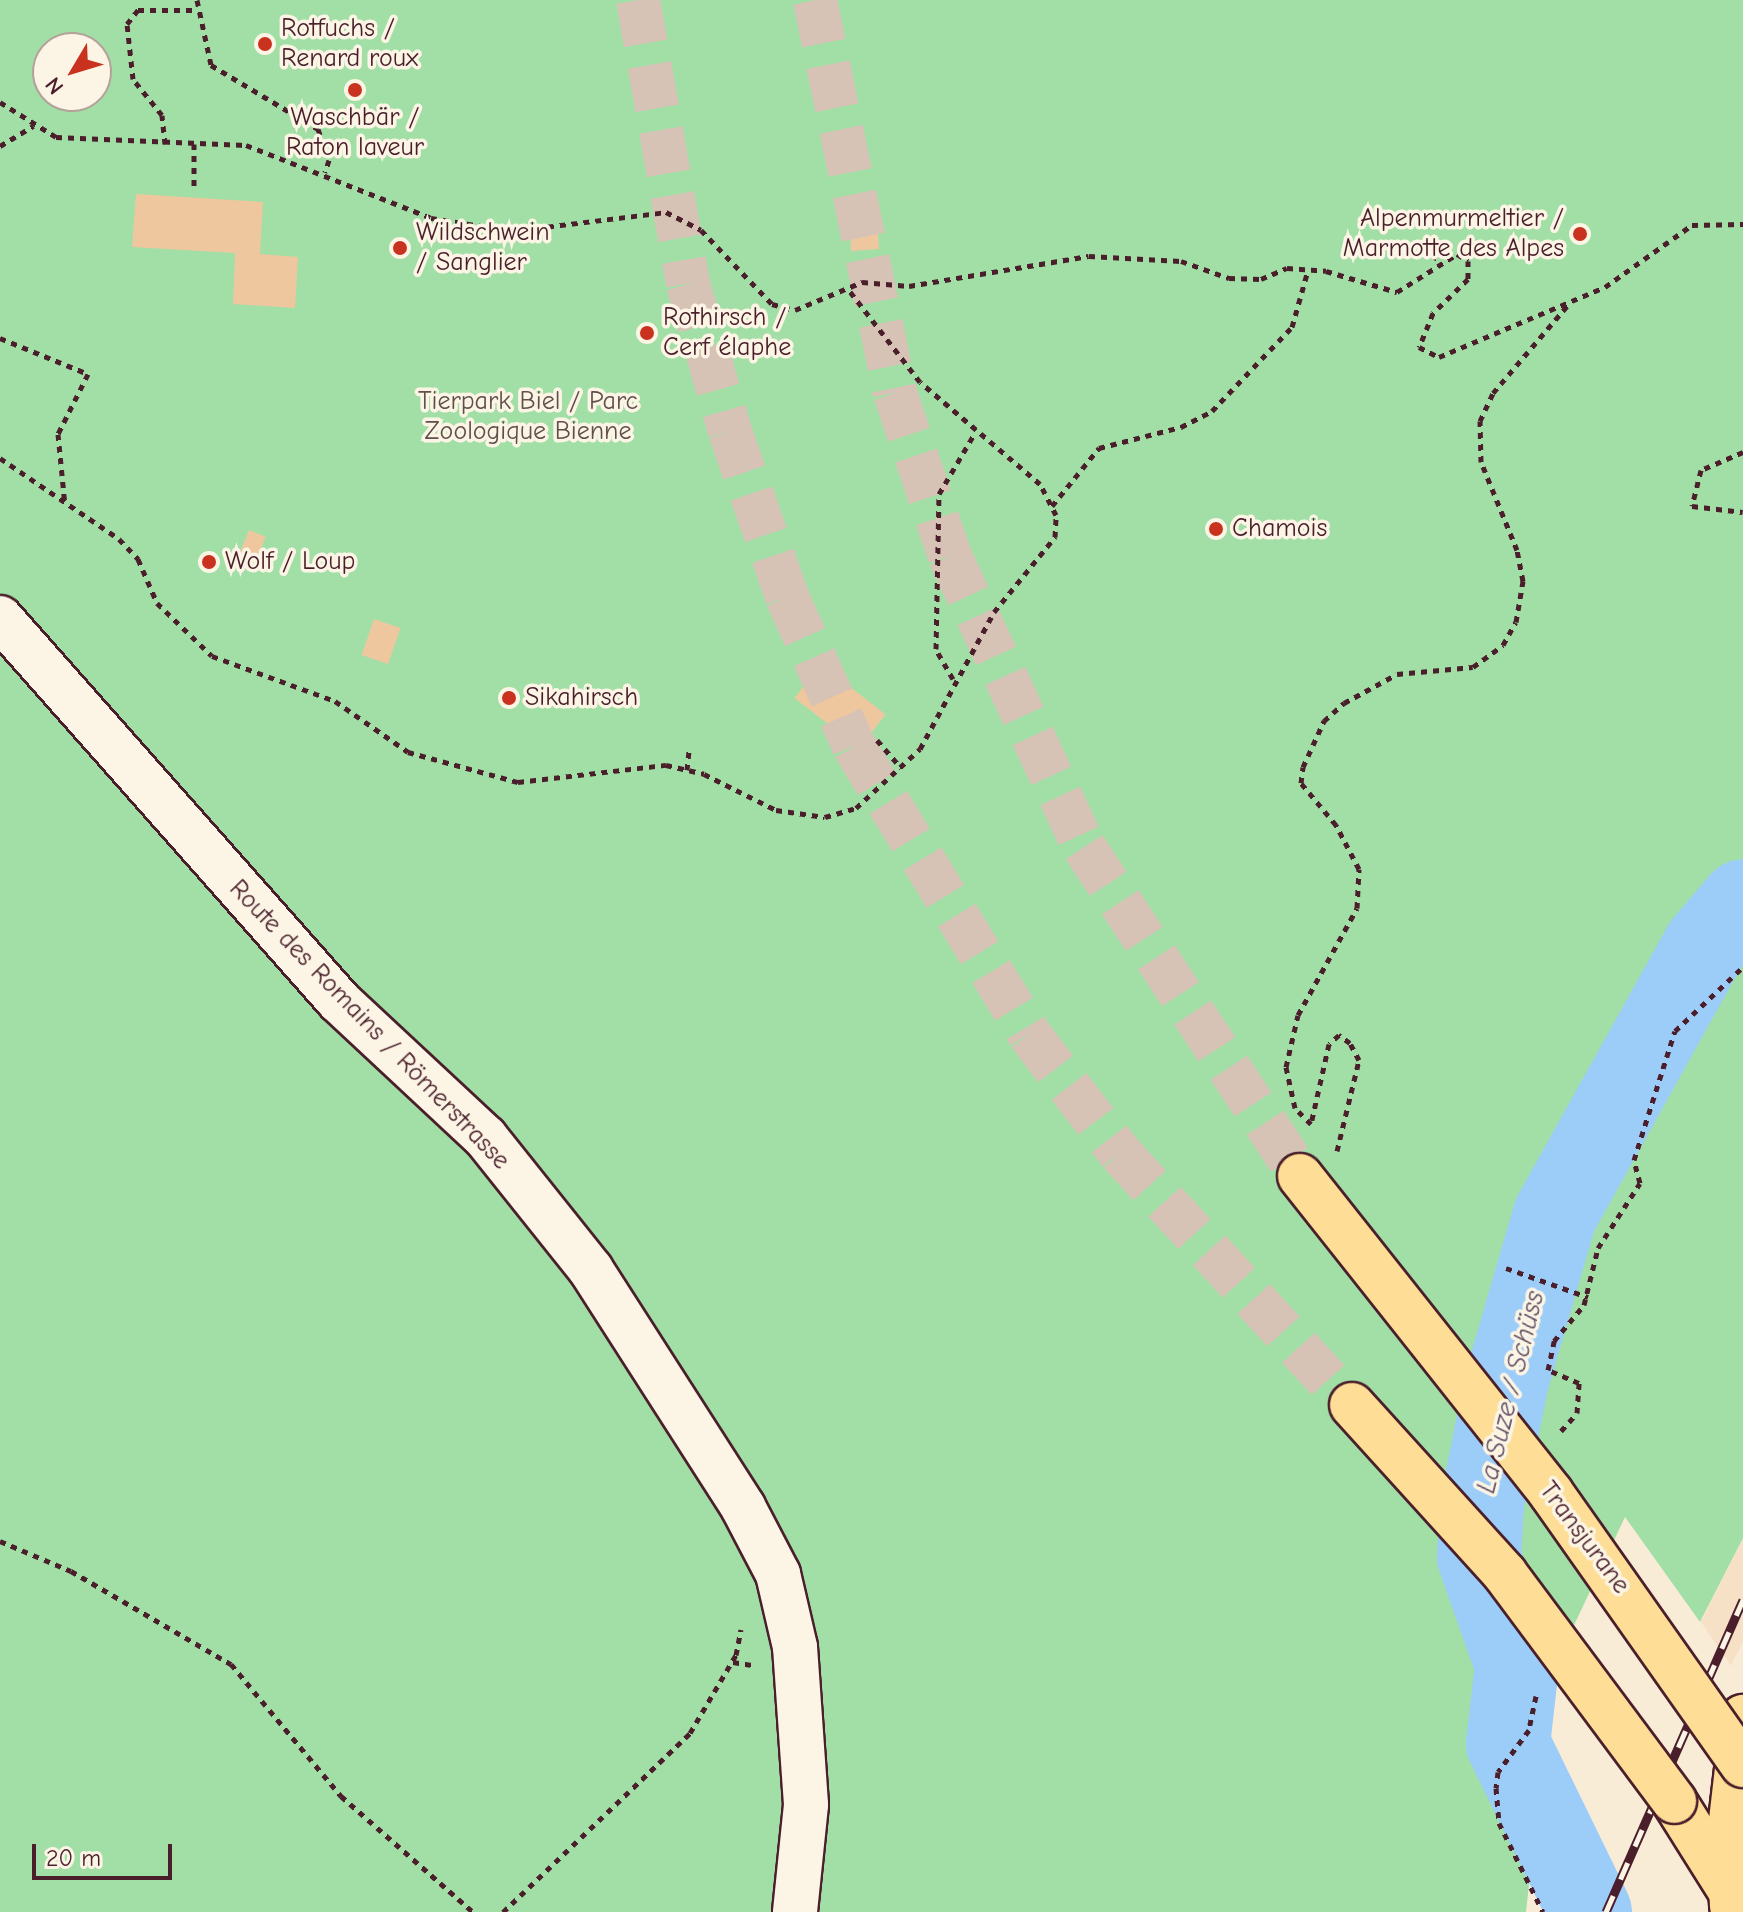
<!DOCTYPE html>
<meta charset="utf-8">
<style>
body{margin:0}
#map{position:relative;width:1743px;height:1912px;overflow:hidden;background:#f9ecd7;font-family:"Comic Neue",sans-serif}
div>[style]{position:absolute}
.built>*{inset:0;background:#f6e1c6}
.green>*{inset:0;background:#a2dfa6}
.river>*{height:84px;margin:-42px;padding:0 42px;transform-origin:42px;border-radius:42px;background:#9cccf8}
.building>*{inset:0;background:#eec79e;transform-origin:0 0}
.highway-tunnel>*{height:44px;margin-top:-22px;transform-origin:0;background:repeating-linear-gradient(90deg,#d6c3b5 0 44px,transparent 0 66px)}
.path>*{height:5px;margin-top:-2.5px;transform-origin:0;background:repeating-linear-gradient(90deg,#4a1f2b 0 6px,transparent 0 12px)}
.roads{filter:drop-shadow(2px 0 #4a1f2b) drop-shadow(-2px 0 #4a1f2b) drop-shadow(0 2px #4a1f2b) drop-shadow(0 -2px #4a1f2b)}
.minor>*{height:44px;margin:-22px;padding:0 22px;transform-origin:22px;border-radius:22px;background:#fcf5e5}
.major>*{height:44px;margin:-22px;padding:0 22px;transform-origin:22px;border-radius:22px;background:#fede96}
.highway>*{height:44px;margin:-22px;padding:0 22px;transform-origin:22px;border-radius:22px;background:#fede96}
.rail>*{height:9px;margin-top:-4.5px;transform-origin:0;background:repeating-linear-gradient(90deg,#fcf5e5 0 18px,#4a1f2b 0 36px);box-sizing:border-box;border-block:2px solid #4a1f2b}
.bridges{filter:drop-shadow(2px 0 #4a1f2b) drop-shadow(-2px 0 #4a1f2b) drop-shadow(0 2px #4a1f2b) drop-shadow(0 -2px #4a1f2b)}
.highway-bridge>*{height:44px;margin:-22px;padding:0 22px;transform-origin:22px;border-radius:22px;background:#fede96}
.dots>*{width:22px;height:22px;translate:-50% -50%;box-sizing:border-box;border:4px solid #fcf5e5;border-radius:50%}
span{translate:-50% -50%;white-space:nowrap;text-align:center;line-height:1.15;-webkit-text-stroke:7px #fcf5e5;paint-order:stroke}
.poi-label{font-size:26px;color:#4a1f2b}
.left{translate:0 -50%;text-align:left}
.right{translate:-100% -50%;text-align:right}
.park-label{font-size:26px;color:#604f4a}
.street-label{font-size:26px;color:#4a1f2b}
.water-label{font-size:28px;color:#635368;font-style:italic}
.north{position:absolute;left:32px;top:32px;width:80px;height:80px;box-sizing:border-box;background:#fcf5e5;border:2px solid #b59f9b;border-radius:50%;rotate:232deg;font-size:22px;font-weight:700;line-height:32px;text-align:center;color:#4a1f2b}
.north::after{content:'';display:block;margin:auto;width:28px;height:36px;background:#c8321e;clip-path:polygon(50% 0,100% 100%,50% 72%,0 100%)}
.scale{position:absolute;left:32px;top:1844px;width:140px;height:36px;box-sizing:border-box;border:4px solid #4a1f2b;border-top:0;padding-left:10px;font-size:24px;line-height:28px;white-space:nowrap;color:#4a1f2b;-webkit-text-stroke:6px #fcf5e5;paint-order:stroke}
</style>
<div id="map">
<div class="built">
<div style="clip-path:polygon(1743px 1538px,1743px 1642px,1731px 1666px,1701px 1622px)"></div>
</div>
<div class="green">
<div style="clip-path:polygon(evenodd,0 0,1743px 0,1743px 1538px,1700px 1622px,1625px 1517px,1552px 1672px,1526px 1912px,0 1912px,0 0,48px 48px,96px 48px,96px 96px,48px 96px,48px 48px)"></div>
</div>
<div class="river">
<div style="left:1590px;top:1912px;width:187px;rotate:-116deg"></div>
<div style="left:1508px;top:1744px;width:80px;rotate:-83.5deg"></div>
<div style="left:1517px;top:1665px;width:114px;rotate:-109.4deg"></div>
<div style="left:1479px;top:1557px;width:53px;rotate:-86.8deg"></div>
<div style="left:1482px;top:1504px;width:126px;rotate:-78.6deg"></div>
<div style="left:1507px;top:1380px;width:172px;rotate:-73.8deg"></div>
<div style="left:1555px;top:1215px;width:307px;rotate:-60.9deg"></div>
<div style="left:1704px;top:947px;width:60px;rotate:-49.7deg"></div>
</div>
<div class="building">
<div style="clip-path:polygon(136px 194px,263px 202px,260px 254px,298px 257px,295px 308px,233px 304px,235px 253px,132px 247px)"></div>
<div style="left:877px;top:219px;width:30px;height:28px;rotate:86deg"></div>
<div style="left:249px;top:530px;width:18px;height:30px;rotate:22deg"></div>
<div style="left:374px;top:619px;width:28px;height:38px;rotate:19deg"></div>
<div style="left:821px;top:664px;width:82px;height:43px;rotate:38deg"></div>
</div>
<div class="highway-tunnel">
<div style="left:638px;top:0;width:288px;rotate:80deg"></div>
<div style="left:688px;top:284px;width:153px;rotate:74.1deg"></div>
<div style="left:730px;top:431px;width:176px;rotate:71deg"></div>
<div style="left:787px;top:597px;width:163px;rotate:65.8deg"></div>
<div style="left:854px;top:746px;width:337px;rotate:58.7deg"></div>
<div style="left:1029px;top:1034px;width:150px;rotate:52.6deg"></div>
<div style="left:1120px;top:1153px;width:328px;rotate:47.5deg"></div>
<div style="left:815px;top:0;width:401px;rotate:78.5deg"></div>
<div style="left:895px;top:393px;width:172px;rotate:71.4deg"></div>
<div style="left:950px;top:556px;width:320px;rotate:65.3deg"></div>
<div style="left:1084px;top:847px;width:384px;rotate:56.7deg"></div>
</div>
<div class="path">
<div style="left:197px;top:0;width:66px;rotate:77.8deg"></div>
<div style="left:211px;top:65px;width:125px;rotate:30.9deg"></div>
<div style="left:318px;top:129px;width:33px;rotate:70deg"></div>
<div style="left:329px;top:160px;width:13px;rotate:108deg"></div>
<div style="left:0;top:102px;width:66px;rotate:32deg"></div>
<div style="left:56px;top:137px;width:190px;rotate:2.4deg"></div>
<div style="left:246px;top:145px;width:199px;rotate:21.5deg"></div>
<div style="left:431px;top:218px;width:82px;rotate:9.1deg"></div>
<div style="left:512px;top:231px;width:155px;rotate:-7deg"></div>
<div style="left:666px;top:212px;width:39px;rotate:27deg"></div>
<div style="left:701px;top:230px;width:103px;rotate:46.2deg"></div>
<div style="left:772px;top:304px;width:24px;rotate:15deg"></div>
<div style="left:795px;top:310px;width:73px;rotate:-22.7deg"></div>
<div style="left:862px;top:282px;width:47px;rotate:4.9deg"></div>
<div style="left:909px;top:286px;width:182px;rotate:-9.5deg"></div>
<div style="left:1089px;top:256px;width:92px;rotate:3.1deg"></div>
<div style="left:1181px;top:261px;width:51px;rotate:19.5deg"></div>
<div style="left:1229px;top:278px;width:32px;rotate:2deg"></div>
<div style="left:1261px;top:279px;width:28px;rotate:-23deg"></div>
<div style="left:1287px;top:268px;width:39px;rotate:4deg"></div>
<div style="left:1326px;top:271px;width:74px;rotate:16.5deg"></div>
<div style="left:1397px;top:292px;width:71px;rotate:-32.3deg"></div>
<div style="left:1457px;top:254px;width:13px;rotate:32deg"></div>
<div style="left:1468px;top:261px;width:18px;rotate:90deg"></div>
<div style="left:1468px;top:279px;width:49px;rotate:135.8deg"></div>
<div style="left:1433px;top:313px;width:37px;rotate:112deg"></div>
<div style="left:1419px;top:347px;width:22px;rotate:27deg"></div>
<div style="left:1439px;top:357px;width:180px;rotate:-22.9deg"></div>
<div style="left:1605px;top:287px;width:107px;rotate:-35.5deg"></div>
<div style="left:1692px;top:225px;width:51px;rotate:-1.1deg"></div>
<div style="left:165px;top:144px;width:29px;rotate:-96deg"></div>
<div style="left:162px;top:115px;width:46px;rotate:-128.9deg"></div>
<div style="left:133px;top:79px;width:55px;rotate:-96.2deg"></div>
<div style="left:127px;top:24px;width:18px;rotate:-52deg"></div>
<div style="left:138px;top:10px;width:59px"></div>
<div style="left:194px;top:144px;width:46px;rotate:90deg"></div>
<div style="left:0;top:146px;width:39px;rotate:-31deg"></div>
<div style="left:1423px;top:247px;width:23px;rotate:40deg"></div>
<div style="left:0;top:338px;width:95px;rotate:22.2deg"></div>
<div style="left:88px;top:374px;width:67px;rotate:116.6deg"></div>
<div style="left:58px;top:434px;width:71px;rotate:84.4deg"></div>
<div style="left:1743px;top:452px;width:46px;rotate:156.8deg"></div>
<div style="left:1701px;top:470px;width:37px;rotate:104deg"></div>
<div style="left:1692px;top:506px;width:51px;rotate:6.7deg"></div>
<div style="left:0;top:458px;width:144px;rotate:34.2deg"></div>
<div style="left:119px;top:539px;width:28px;rotate:46deg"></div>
<div style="left:138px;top:559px;width:48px;rotate:66.6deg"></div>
<div style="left:157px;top:603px;width:76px;rotate:43.9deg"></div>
<div style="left:212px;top:656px;width:131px;rotate:20.1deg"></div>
<div style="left:335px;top:701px;width:89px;rotate:34.9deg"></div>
<div style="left:408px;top:752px;width:114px;rotate:15.3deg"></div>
<div style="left:518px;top:782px;width:149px;rotate:-6.6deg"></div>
<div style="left:666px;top:765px;width:39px;rotate:13deg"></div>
<div style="left:704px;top:774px;width:80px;rotate:26.6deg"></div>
<div style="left:776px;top:810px;width:49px;rotate:8.1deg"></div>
<div style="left:825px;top:817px;width:32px;rotate:-16deg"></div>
<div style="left:856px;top:808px;width:87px;rotate:-42.7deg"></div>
<div style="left:920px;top:749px;width:156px;rotate:-61.6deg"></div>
<div style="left:994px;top:612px;width:97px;rotate:-50.9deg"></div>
<div style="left:1055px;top:537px;width:22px;rotate:-87deg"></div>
<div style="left:1056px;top:515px;width:35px;rotate:-117deg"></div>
<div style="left:1040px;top:484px;width:157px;rotate:-139.6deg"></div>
<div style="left:920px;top:382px;width:116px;rotate:-127.7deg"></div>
<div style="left:1052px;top:506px;width:75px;rotate:-51deg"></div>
<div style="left:1099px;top:448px;width:85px;rotate:-14.4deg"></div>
<div style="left:1181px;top:427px;width:35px;rotate:-27deg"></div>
<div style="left:1212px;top:411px;width:116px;rotate:-46.4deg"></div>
<div style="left:1292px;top:327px;width:59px;rotate:-74.3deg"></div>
<div style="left:953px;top:679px;width:34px;rotate:-120deg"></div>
<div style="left:936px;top:649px;width:155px;rotate:-88.9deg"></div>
<div style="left:939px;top:494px;width:71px;rotate:-59.5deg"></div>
<div style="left:877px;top:740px;width:37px;rotate:49deg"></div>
<div style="left:687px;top:770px;width:19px;rotate:-84deg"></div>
<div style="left:1337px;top:1151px;width:94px;rotate:-76.4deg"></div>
<div style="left:1359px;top:1060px;width:19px;rotate:-118deg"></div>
<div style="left:1350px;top:1043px;width:14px;rotate:-144deg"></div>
<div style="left:1339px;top:1035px;width:13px;rotate:138deg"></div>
<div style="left:1329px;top:1044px;width:82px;rotate:102.7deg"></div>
<div style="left:1311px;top:1124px;width:23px;rotate:-135deg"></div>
<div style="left:1295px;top:1108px;width:42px;rotate:-102.4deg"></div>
<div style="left:1286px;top:1067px;width:53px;rotate:-77deg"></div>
<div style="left:1298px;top:1015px;width:122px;rotate:-61.1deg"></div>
<div style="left:1357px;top:908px;width:39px;rotate:-87deg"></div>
<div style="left:1359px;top:869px;width:50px;rotate:-117.6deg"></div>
<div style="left:1336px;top:825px;width:55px;rotate:-129.8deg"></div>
<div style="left:1301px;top:783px;width:16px;rotate:-83deg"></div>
<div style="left:1303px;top:767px;width:51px;rotate:-65.5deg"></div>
<div style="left:1324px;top:721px;width:27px;rotate:-42deg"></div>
<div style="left:1344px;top:703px;width:60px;rotate:-28.7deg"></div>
<div style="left:1397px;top:674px;width:76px;rotate:-5.3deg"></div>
<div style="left:1473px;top:667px;width:37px;rotate:-36deg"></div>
<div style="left:1503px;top:645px;width:26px;rotate:-61deg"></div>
<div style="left:1516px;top:622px;width:42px;rotate:-80.3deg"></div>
<div style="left:1523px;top:581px;width:32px;rotate:-101deg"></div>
<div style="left:1517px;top:550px;width:95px;rotate:-112.2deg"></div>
<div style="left:1481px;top:462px;width:41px;rotate:-91.4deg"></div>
<div style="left:1480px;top:421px;width:31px;rotate:-65deg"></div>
<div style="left:1493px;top:393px;width:116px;rotate:-49.6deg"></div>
<div style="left:1506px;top:1268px;width:87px;rotate:19.5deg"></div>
<div style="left:1561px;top:1431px;width:24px;rotate:-48deg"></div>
<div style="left:1577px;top:1413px;width:30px;rotate:-86deg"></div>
<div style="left:1579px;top:1383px;width:34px;rotate:-157deg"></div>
<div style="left:1548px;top:1370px;width:30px;rotate:-78deg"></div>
<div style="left:1554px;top:1341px;width:47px;rotate:-50.2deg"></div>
<div style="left:1584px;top:1305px;width:59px;rotate:-76.2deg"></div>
<div style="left:1598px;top:1248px;width:77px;rotate:-57.1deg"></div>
<div style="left:1640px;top:1183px;width:24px;rotate:-105deg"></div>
<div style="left:1634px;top:1160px;width:135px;rotate:-72.4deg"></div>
<div style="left:1675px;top:1031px;width:93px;rotate:-43.3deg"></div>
<div style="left:0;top:1541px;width:77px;rotate:22.9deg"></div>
<div style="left:71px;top:1571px;width:185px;rotate:30.2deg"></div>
<div style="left:231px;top:1664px;width:172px;rotate:50.2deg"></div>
<div style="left:341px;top:1796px;width:176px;rotate:41.3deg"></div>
<div style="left:733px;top:1662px;width:19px;rotate:9deg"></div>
<div style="left:1536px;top:1696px;width:35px;rotate:102deg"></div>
<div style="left:1529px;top:1730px;width:52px;rotate:126.4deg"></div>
<div style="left:1498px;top:1772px;width:16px;rotate:97deg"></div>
<div style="left:1496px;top:1788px;width:35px;rotate:85deg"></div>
<div style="left:1499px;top:1823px;width:99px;rotate:63.7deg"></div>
<div style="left:503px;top:1912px;width:259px;rotate:-43.7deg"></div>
<div style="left:690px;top:1733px;width:91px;rotate:-59.5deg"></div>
<div style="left:736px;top:1655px;width:26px;rotate:-79deg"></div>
</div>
<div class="roads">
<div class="minor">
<div style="left:0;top:618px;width:511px;rotate:48.49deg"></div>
<div style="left:339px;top:1001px;width:200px;rotate:43deg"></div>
<div style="left:485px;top:1137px;width:170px;rotate:51.4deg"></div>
<div style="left:591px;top:1270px;width:282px;rotate:57.3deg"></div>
<div style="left:743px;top:1507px;width:76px;rotate:62.4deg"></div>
<div style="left:778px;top:1574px;width:75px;rotate:76.9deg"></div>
<div style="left:795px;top:1647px;width:158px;rotate:86deg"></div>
<div style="left:806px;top:1805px;width:108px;rotate:95.9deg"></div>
</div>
<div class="major">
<div style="left:1732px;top:1906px;width:68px;rotate:-92.5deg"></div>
<div style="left:1729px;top:1838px;width:122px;rotate:-83.4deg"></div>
</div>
<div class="highway">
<div style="left:1674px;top:1801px;width:130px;rotate:57.9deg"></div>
</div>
</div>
<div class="rail">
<div style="left:1606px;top:1912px;width:341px;rotate:-66.3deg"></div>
</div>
<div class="bridges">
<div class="highway-bridge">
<div style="left:1300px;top:1176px;width:404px;rotate:51.6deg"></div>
<div style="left:1551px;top:1493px;width:333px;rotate:54.8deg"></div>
<div style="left:1352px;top:1405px;width:228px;rotate:47.8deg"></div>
<div style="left:1505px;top:1574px;width:283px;rotate:53.3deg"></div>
</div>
</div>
<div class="dots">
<div style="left:265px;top:44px;background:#c8321e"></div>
<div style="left:355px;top:90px;background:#c8321e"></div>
<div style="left:1580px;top:234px;background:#c8321e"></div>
<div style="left:400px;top:248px;background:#c8321e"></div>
<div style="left:647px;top:333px;background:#c8321e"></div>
<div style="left:1216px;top:529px;background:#c8321e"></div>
<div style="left:209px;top:562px;background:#c8321e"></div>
<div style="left:509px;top:698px;background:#c8321e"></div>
</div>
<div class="poi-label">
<span class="left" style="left:281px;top:44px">Rotfuchs /<br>Renard roux</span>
<span style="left:355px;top:133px">Waschbär /<br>Raton laveur</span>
<span class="right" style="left:1564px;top:234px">Alpenmurmeltier /<br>Marmotte des Alpes</span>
<span class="left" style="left:416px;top:248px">Wildschwein<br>/ Sanglier</span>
<span class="left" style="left:663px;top:333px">Rothirsch /<br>Cerf élaphe</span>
<span class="left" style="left:1232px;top:529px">Chamois</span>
<span class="left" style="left:225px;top:562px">Wolf / Loup</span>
<span class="left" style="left:525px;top:698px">Sikahirsch</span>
</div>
<div class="park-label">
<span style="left:528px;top:417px">Tierpark Biel / Parc<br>Zoologique Bienne</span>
</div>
<div class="street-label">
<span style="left:369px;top:1025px;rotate:46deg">Route des Romains / Römerstrasse</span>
<span style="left:1584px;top:1538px;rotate:53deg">Transjurane</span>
</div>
<div class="water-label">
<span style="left:1510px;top:1392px;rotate:-76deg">La Suze / Schüss</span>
</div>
<div class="north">N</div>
<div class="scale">20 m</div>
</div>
